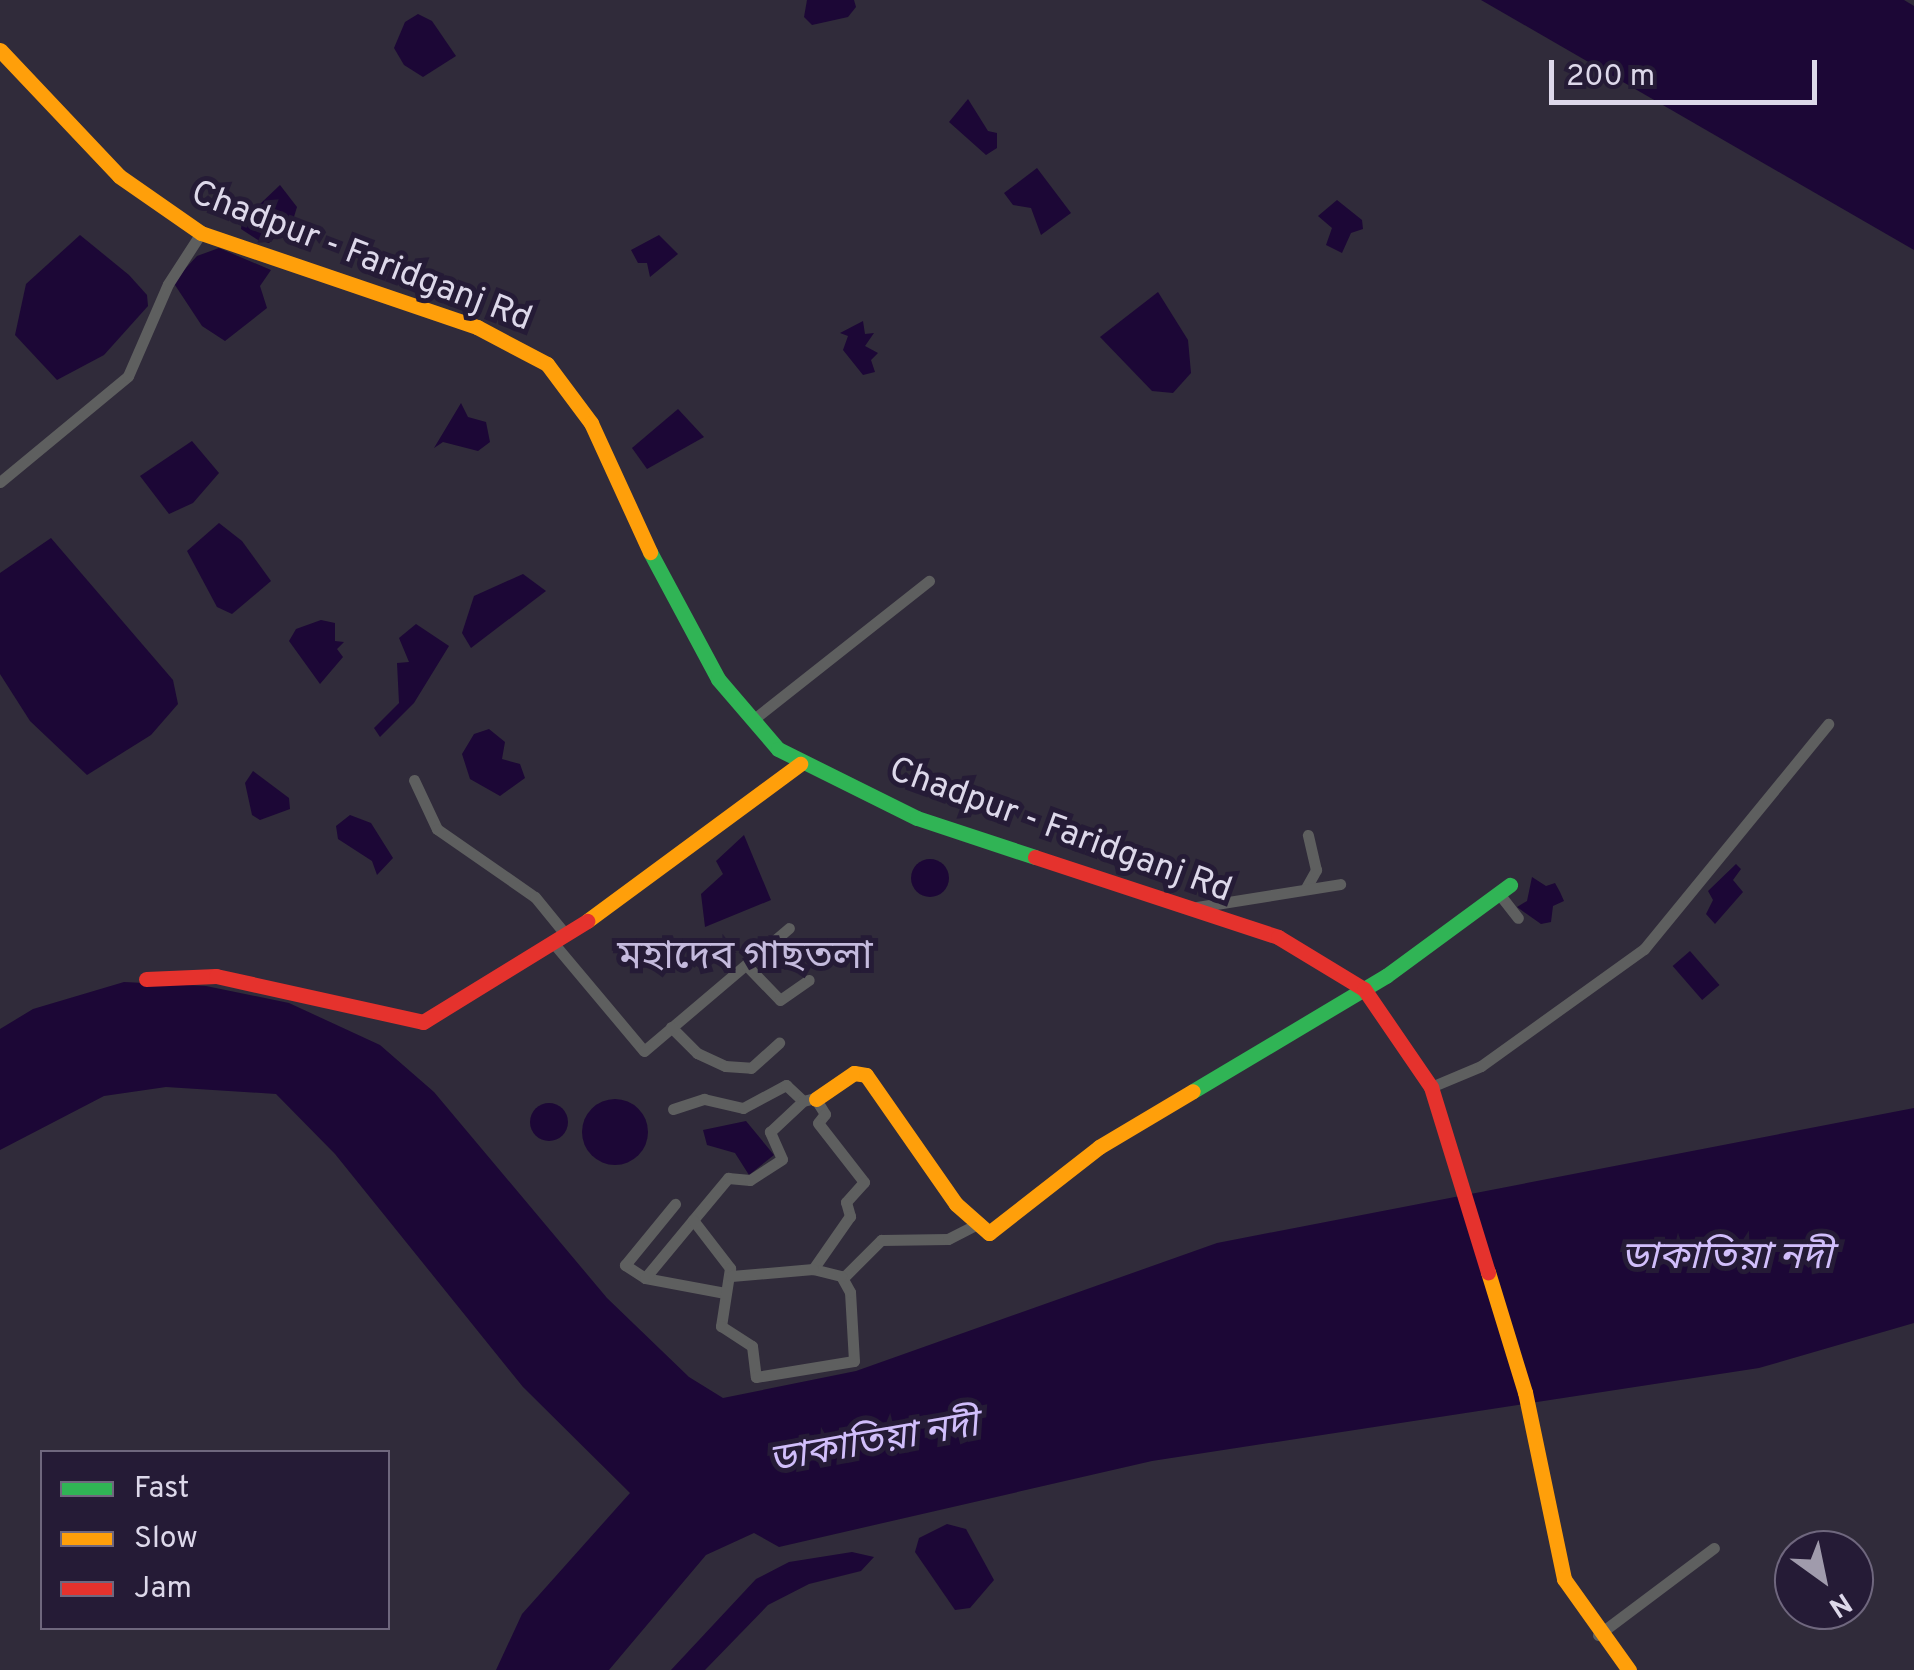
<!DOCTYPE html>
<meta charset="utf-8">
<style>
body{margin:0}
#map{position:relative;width:1914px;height:1670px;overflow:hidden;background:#302b3a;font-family:Overpass,"Noto Sans Bengali",sans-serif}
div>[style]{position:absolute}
.water>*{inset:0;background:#1c0736;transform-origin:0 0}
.round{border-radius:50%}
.street>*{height:11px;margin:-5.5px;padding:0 5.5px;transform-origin:5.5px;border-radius:5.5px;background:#5e5f5f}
.fast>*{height:15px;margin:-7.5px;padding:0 7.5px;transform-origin:7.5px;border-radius:7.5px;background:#30b455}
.slow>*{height:15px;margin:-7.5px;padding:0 7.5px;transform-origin:7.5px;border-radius:7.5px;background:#ff9f0a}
.jam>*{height:15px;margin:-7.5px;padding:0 7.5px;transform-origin:7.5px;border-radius:7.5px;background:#e5322d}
span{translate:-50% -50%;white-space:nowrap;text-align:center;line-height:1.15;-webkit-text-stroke:10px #251b36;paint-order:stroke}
.street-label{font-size:35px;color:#ddd8ea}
.water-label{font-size:38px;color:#d1befb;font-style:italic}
.quarter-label{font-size:40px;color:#c4badd}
.legend{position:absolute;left:40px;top:1450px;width:350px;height:180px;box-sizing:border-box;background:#251b36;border:2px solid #6f677e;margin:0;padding:12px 18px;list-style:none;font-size:30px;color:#ddd8ea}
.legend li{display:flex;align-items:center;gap:20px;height:50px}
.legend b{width:50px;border:2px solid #6f677e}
.north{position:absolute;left:1774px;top:1530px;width:100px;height:100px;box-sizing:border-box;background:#251b36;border:2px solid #6f677e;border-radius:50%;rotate:147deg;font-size:28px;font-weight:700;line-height:40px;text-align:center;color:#ddd8ea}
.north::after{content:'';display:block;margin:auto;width:35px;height:45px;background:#a09bac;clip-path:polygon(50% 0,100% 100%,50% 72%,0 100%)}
.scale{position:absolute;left:1549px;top:60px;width:268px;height:45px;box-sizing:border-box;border:5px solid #ddd8ea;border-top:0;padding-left:12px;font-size:30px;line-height:35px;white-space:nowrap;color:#ddd8ea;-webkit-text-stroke:8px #251b36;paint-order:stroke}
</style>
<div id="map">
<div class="water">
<div style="clip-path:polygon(807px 0,854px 0,856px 7px,848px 17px,812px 25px,804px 17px)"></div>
<div style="clip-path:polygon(1481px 0,1904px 0,1914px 6px,1914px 250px)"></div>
<div style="clip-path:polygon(418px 14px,432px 21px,456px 56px,423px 77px,404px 65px,394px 48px,405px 22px)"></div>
<div style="clip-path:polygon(968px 99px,988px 131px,997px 133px,997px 148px,986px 155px,949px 122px)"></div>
<div style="clip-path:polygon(1037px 168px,1071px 213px,1041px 235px,1031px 208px,1013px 205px,1004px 193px)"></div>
<div style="clip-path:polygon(280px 185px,297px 207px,293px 220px,269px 243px,258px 240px,241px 229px,242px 221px)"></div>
<div style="clip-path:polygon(1337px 200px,1362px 220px,1363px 229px,1351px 233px,1342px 253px,1326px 245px,1332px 228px,1318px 216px)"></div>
<div style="clip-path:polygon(80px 235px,129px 275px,147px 295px,148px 306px,104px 355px,57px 380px,15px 335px,26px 284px)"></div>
<div style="clip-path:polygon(659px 235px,678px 254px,650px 277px,647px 263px,638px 263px,631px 250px)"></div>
<div style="clip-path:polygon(219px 248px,271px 270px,260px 286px,267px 308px,225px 341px,202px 326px,173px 282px,197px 256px)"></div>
<div style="clip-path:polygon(1158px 292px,1188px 340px,1191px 373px,1173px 393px,1152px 391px,1100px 337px)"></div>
<div style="clip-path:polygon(863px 321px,865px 334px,874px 333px,865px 346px,878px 353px,871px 360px,875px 372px,863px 375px,843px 350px,848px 336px,840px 333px)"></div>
<div style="clip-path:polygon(461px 403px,468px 417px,486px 422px,490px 442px,478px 451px,443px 442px,434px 448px)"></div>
<div style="clip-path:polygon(678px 409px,704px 437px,647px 469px,632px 448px)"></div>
<div style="clip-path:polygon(192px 441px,219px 473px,193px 503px,169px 514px,140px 476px)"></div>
<div style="clip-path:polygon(219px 523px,242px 541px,271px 581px,232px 614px,217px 607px,187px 551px)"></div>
<div style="clip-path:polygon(51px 538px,173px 680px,178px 704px,151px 735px,87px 775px,30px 721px,0 674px,0 573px)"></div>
<div style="clip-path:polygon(523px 574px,546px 591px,471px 648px,462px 633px,474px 596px)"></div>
<div style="clip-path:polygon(321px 620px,335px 623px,335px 641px,344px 642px,337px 649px,343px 657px,320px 684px,289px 641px,296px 629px)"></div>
<div style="clip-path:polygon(416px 624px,449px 646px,414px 703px,380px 737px,374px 728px,399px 703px,397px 663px,409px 662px,399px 638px)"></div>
<div style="clip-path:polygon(489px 729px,505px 742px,502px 759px,520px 764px,525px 778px,500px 796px,470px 779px,462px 754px,474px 734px)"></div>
<div style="clip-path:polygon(253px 771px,289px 798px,290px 809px,260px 820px,252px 815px,245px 783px)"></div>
<div style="clip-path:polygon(350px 815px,371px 823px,393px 858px,377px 875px,372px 861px,338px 839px,336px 826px)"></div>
<div style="clip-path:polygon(744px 835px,771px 900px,705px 927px,701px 894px,723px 874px,716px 861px)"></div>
<div class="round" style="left:911px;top:859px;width:38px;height:38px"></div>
<div style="clip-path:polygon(1736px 864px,1741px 869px,1733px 880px,1743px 892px,1715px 924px,1706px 914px,1713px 900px,1708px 891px)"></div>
<div style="clip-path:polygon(1532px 877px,1546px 886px,1555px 883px,1560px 892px,1564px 901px,1553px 906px,1551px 922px,1541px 924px,1517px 907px,1527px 901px)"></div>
<div style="left:1690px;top:951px;width:45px;height:23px;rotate:49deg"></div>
<div style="clip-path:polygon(124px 982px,206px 986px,289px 1003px,380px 1045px,434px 1092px,607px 1298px,689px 1377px,723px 1398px,856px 1371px,1217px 1243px,1914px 1108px,1914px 1323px,1759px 1368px,1152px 1461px,779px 1547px,754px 1533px,706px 1555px,609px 1670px,496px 1670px,522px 1614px,630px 1493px,523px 1387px,335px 1154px,276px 1094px,166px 1087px,104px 1096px,0 1150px,0 1029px,33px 1009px)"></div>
<div class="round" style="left:582px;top:1099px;width:66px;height:66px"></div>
<div class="round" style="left:530px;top:1103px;width:38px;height:38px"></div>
<div style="clip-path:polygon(746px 1121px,774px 1155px,749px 1175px,735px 1153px,707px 1145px,703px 1130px)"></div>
<div style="clip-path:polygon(947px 1524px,966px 1529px,994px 1580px,970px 1608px,955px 1610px,915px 1552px,919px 1538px)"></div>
<div style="clip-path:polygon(852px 1552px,874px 1557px,861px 1571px,809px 1584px,768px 1605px,705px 1670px,671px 1670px,756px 1579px,789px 1562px)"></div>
</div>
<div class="street">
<div style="left:0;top:482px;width:166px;rotate:-39.6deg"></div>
<div style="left:128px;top:376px;width:100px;rotate:-66.5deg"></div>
<div style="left:168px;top:284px;width:61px;rotate:-57.1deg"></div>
<div style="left:754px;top:719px;width:223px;rotate:-38.3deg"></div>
<div style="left:414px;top:780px;width:54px;rotate:64.9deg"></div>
<div style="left:437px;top:829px;width:119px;rotate:34.8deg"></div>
<div style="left:535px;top:897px;width:49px;rotate:50.8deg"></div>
<div style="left:1306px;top:888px;width:21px;rotate:-61deg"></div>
<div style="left:1316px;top:870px;width:36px;rotate:-103deg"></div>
<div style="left:1500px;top:895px;width:29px;rotate:52deg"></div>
<div style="left:1197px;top:907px;width:145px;rotate:-9.1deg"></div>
<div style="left:555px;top:945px;width:138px;rotate:50deg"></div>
<div style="left:644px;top:1051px;width:190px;rotate:-40.3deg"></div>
<div style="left:747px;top:966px;width:47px;rotate:45.9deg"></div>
<div style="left:780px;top:1000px;width:35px;rotate:-35deg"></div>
<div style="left:671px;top:1027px;width:37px;rotate:45deg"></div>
<div style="left:697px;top:1053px;width:31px;rotate:25deg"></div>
<div style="left:725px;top:1066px;width:26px;rotate:4deg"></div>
<div style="left:751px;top:1068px;width:38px;rotate:-42deg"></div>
<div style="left:1431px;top:1087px;width:54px;rotate:-22.8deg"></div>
<div style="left:1481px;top:1066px;width:201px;rotate:-35.7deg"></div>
<div style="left:1644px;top:949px;width:291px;rotate:-50.7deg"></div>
<div style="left:673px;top:1109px;width:33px;rotate:-18deg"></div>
<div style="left:704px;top:1099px;width:40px;rotate:13deg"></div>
<div style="left:743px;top:1108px;width:49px;rotate:-28.1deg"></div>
<div style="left:786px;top:1085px;width:23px;rotate:43deg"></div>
<div style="left:693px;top:1220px;width:55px;rotate:-50.2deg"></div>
<div style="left:728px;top:1178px;width:22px;rotate:5deg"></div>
<div style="left:750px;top:1180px;width:38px;rotate:-33deg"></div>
<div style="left:782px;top:1159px;width:30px;rotate:-114deg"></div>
<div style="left:770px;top:1132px;width:45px;rotate:-43.2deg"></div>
<div style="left:803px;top:1101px;width:12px;rotate:-14deg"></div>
<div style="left:815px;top:1098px;width:19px;rotate:58deg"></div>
<div style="left:825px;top:1114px;width:11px;rotate:128deg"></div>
<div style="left:818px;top:1123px;width:75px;rotate:52.1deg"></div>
<div style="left:864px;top:1182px;width:27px;rotate:132deg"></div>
<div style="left:846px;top:1202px;width:15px;rotate:74deg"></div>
<div style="left:850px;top:1216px;width:65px;rotate:124.9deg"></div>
<div style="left:645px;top:1278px;width:24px;rotate:-147deg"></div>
<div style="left:625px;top:1265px;width:79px;rotate:-50.7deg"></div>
<div style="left:843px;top:1278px;width:54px;rotate:-45deg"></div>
<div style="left:881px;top:1240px;width:67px;rotate:-0.9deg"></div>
<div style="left:948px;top:1239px;width:36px;rotate:-27deg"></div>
<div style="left:725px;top:1293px;width:81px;rotate:-169.4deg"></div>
<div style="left:645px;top:1278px;width:75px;rotate:-50.4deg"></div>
<div style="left:693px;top:1220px;width:61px;rotate:52.4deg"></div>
<div style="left:730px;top:1268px;width:59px;rotate:98.8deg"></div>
<div style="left:721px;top:1326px;width:37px;rotate:33deg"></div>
<div style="left:752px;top:1346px;width:31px;rotate:83deg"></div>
<div style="left:756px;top:1377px;width:99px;rotate:-9.3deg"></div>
<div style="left:854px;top:1361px;width:69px;rotate:-93.3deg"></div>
<div style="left:850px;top:1292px;width:18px;rotate:-119deg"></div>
<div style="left:841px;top:1276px;width:29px;rotate:-166deg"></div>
<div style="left:813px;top:1269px;width:82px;rotate:175.1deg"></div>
<div style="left:1598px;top:1635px;width:145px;rotate:-36.9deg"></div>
</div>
<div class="fast">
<div style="left:650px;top:552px;width:144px;rotate:61.8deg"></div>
<div style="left:718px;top:679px;width:92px;rotate:49.4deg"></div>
<div style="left:778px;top:749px;width:155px;rotate:26.4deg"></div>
<div style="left:917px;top:818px;width:124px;rotate:18.3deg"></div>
<div style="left:1193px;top:1091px;width:225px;rotate:-30.8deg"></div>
<div style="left:1386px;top:976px;width:154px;rotate:-36.3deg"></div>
</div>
<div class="slow">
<div style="left:0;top:50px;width:173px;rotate:46.6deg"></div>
<div style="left:119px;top:176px;width:100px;rotate:34.8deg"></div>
<div style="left:201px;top:233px;width:292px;rotate:18.8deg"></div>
<div style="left:477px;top:327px;width:79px;rotate:27.9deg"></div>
<div style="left:547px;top:364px;width:74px;rotate:53.3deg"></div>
<div style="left:591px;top:423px;width:142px;rotate:65.4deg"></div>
<div style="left:587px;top:921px;width:265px;rotate:-36.4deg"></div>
<div style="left:816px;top:1099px;width:46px;rotate:-34.4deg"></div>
<div style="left:854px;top:1073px;width:12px;rotate:9deg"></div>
<div style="left:866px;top:1075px;width:157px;rotate:55.1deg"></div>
<div style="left:956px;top:1204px;width:44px;rotate:41.3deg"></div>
<div style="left:989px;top:1233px;width:140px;rotate:-38deg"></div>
<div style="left:1099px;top:1147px;width:109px;rotate:-30.8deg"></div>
<div style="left:1488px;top:1272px;width:126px;rotate:72.9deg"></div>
<div style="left:1525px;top:1392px;width:191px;rotate:78.2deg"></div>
<div style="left:1564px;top:1579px;width:112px;rotate:54.5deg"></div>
</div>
<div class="jam">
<div style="left:1035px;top:857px;width:256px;rotate:18.2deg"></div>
<div style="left:1278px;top:937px;width:100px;rotate:31.2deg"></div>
<div style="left:1364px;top:989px;width:119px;rotate:55.6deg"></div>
<div style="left:1431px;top:1087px;width:194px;rotate:72.9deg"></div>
<div style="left:146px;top:979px;width:70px;rotate:-2.5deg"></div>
<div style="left:216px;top:976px;width:212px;rotate:12.5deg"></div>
<div style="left:423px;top:1022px;width:193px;rotate:-31.6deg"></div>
</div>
<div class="street-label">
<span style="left:361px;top:257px;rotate:21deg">Chadpur - Faridganj Rd</span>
<span style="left:1060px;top:831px;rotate:20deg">Chadpur - Faridganj Rd</span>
</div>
<div class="water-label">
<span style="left:1727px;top:1259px">ডাকাতিয়া নদী</span>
<span style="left:874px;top:1444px;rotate:-10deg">ডাকাতিয়া নদী</span>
</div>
<div class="quarter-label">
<span style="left:745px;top:958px">মহাদেব গাছতলা</span>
</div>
<ul class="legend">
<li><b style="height:12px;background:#30b455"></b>Fast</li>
<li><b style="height:12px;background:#ff9f0a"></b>Slow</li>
<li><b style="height:12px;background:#e5322d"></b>Jam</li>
</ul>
<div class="north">N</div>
<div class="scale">200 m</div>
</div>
